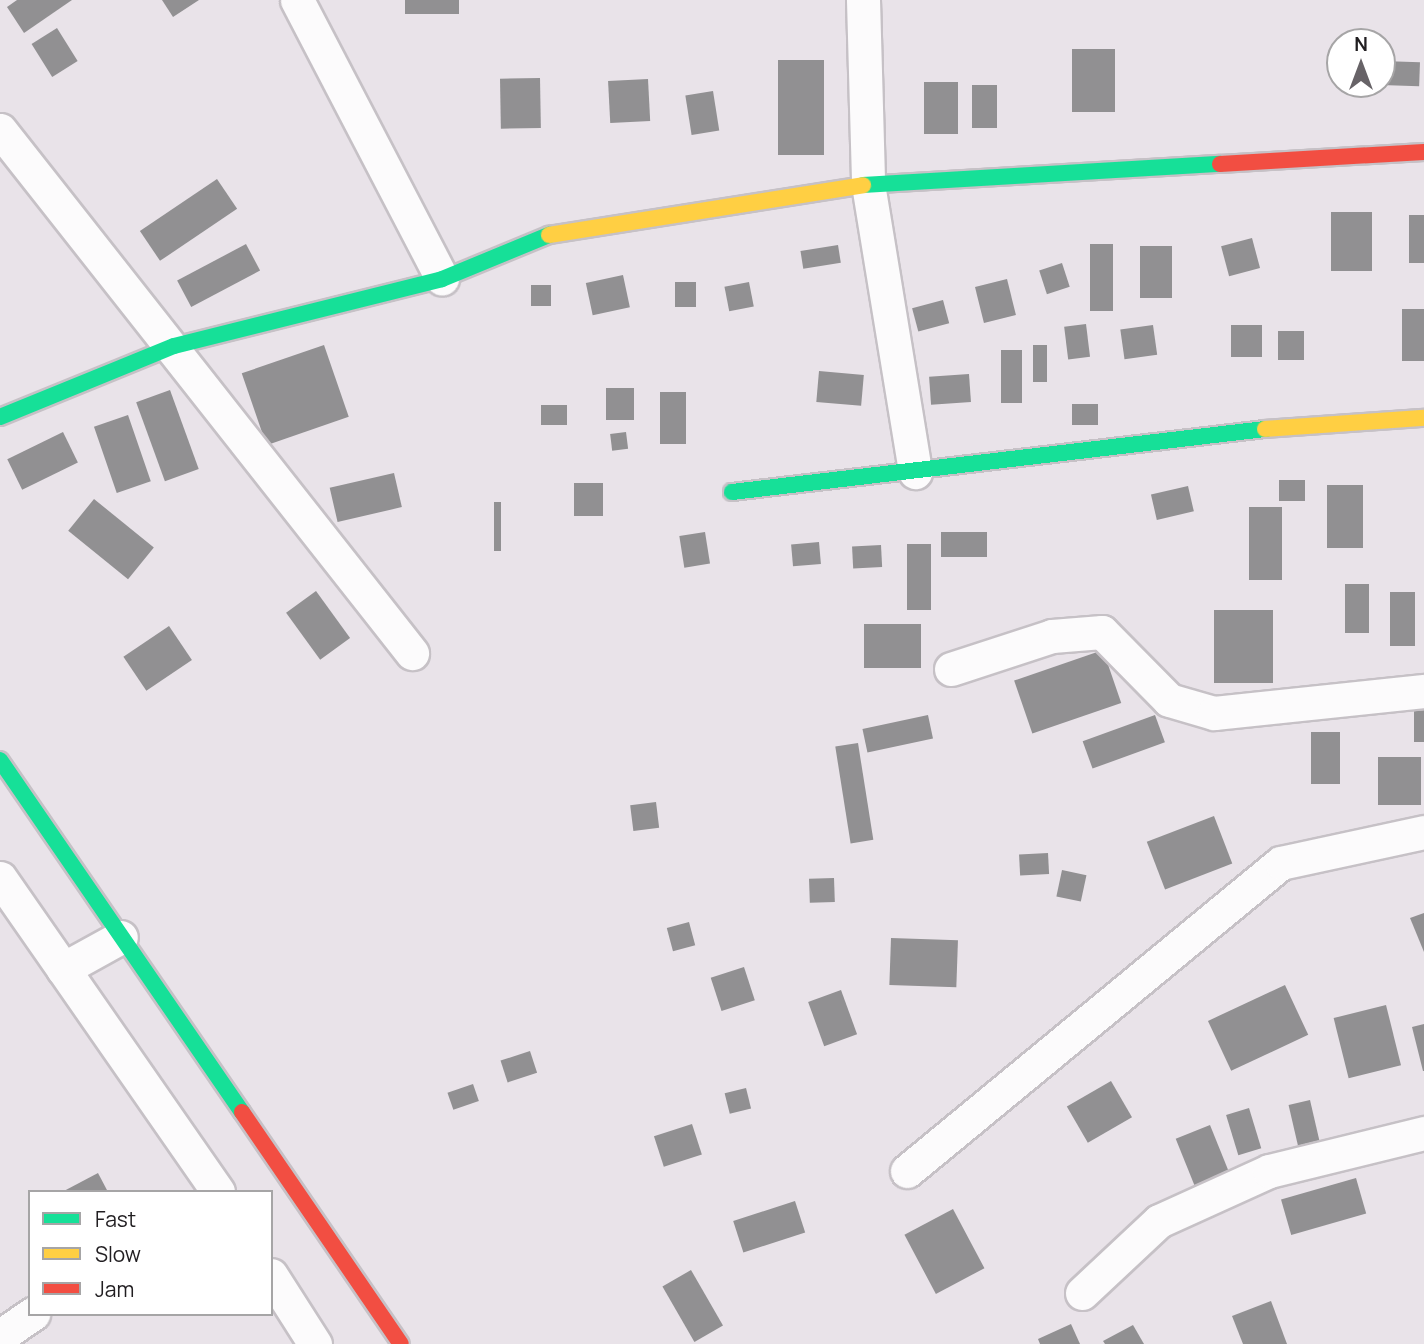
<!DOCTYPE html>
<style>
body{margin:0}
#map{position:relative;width:1424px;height:1344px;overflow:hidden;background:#e9e3e9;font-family:Manrope,sans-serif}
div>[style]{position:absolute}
.building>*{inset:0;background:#919092;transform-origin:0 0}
.roads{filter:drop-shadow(2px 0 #c6c1c6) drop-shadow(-2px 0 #c6c1c6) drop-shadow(0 2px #c6c1c6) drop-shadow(0 -2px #c6c1c6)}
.street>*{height:33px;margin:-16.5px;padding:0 16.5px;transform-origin:16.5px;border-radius:16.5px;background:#fcfbfc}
.fast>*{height:16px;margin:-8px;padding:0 8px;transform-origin:8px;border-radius:8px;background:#16e098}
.slow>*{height:16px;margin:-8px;padding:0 8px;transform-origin:8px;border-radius:8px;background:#ffcf43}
.jam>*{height:16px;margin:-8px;padding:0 8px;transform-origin:8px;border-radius:8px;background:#f24e42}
span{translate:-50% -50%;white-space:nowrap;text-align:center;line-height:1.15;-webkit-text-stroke:7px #fff;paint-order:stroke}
.legend{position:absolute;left:28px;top:1190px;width:245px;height:126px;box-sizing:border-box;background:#fff;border:2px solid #a6a5a6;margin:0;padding:9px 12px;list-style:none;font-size:21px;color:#211e21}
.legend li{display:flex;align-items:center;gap:14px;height:35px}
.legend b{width:35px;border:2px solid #a6a5a6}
.north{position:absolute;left:1326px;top:28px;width:70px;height:70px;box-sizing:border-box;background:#fff;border:2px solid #a6a5a6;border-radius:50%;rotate:0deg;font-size:19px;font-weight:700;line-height:28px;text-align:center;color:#211e21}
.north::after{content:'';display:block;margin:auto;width:24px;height:32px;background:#676367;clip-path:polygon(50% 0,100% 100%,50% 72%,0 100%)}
</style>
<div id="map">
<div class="building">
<div style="clip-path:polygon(17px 0,72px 0,24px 33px,7px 7px)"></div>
<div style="clip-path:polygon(162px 0,199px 0,173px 17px)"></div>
<div style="left:405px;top:0;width:54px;height:14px"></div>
<div style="left:57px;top:28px;width:39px;height:30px;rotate:58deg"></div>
<div style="left:1072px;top:49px;width:43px;height:63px"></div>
<div style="left:778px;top:60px;width:46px;height:95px"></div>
<div style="left:1382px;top:61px;width:38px;height:24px;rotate:2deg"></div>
<div style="left:540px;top:78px;width:50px;height:40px;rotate:89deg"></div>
<div style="left:648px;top:79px;width:42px;height:40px;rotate:87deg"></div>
<div style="left:924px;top:82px;width:34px;height:52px"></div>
<div style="left:972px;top:85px;width:25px;height:43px"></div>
<div style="left:713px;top:91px;width:40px;height:28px;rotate:81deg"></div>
<div style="left:217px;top:179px;width:36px;height:93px;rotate:56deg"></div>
<div style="left:1331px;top:212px;width:41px;height:59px"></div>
<div style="left:1409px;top:215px;width:15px;height:48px"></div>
<div style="left:1252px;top:238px;width:31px;height:32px;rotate:75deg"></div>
<div style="left:246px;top:244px;width:30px;height:78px;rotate:62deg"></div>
<div style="left:1090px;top:244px;width:23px;height:67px"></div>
<div style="left:838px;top:245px;width:18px;height:38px;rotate:81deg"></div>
<div style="left:1140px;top:246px;width:32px;height:52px"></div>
<div style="left:1062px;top:263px;width:25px;height:24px;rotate:72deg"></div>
<div style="left:623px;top:275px;width:33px;height:38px;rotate:78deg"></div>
<div style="left:1007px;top:279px;width:37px;height:33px;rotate:76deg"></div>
<div style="left:675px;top:282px;width:21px;height:25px"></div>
<div style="left:749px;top:282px;width:25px;height:25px;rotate:79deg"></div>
<div style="left:531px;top:285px;width:20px;height:21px"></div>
<div style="left:943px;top:300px;width:24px;height:32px;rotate:75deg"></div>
<div style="left:1402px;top:309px;width:22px;height:52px"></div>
<div style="left:1086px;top:324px;width:33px;height:22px;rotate:83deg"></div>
<div style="left:1153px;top:325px;width:30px;height:33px;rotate:82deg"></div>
<div style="left:1231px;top:325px;width:31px;height:32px"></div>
<div style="left:1278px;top:331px;width:26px;height:29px"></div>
<div style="left:324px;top:345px;width:76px;height:87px;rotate:71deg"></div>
<div style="left:1033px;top:345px;width:14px;height:37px"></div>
<div style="left:1001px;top:350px;width:21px;height:53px"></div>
<div style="left:819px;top:371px;width:45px;height:31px;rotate:5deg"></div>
<div style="left:969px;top:374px;width:28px;height:40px;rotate:86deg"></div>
<div style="left:606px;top:388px;width:28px;height:32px"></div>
<div style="left:170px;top:390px;width:84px;height:36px;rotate:70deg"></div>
<div style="left:660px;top:392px;width:26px;height:52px"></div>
<div style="left:1072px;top:404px;width:26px;height:21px"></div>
<div style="left:541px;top:405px;width:26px;height:20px"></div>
<div style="left:128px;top:415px;width:70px;height:36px;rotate:71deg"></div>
<div style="left:63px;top:432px;width:34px;height:62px;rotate:64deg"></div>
<div style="left:626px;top:432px;width:17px;height:16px;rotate:83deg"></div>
<div style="left:394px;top:473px;width:35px;height:66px;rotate:77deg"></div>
<div style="left:1279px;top:480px;width:26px;height:21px"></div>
<div style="left:574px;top:483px;width:29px;height:33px"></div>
<div style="left:1327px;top:485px;width:36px;height:63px"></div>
<div style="left:1188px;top:486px;width:26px;height:38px;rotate:77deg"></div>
<div style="left:94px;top:499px;width:77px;height:41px;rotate:39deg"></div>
<div style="left:494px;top:502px;width:7px;height:49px"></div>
<div style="left:1249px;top:507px;width:33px;height:73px"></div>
<div style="left:705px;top:532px;width:32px;height:26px;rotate:81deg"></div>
<div style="left:987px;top:532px;width:25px;height:46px;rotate:90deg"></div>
<div style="left:819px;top:542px;width:22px;height:28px;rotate:85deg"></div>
<div style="left:907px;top:544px;width:24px;height:66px"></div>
<div style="left:881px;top:545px;width:22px;height:29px;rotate:87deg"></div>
<div style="left:1369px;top:584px;width:49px;height:24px;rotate:90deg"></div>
<div style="left:316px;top:591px;width:58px;height:37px;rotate:54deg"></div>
<div style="left:1415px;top:592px;width:54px;height:25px;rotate:90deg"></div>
<div style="left:1214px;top:610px;width:59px;height:73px"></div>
<div style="left:864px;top:624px;width:57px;height:44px"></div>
<div style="left:169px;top:626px;width:41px;height:55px;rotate:56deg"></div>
<div style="left:1103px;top:650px;width:56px;height:94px;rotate:71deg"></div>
<div style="left:1414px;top:710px;width:10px;height:32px"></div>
<div style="left:928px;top:715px;width:24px;height:67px;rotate:78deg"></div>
<div style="left:1155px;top:715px;width:29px;height:77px;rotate:70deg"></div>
<div style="left:1311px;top:732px;width:29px;height:52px"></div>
<div style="left:858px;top:743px;width:98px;height:23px;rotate:81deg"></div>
<div style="left:1378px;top:757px;width:43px;height:48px"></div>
<div style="left:656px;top:802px;width:26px;height:26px;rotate:83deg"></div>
<div style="left:1214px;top:816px;width:51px;height:72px;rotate:69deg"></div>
<div style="left:1048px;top:853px;width:21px;height:29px;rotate:87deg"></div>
<div style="left:1062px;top:870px;width:25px;height:27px;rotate:12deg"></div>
<div style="left:834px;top:878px;width:24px;height:25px;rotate:88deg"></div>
<div style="clip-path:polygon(1424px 913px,1424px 952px,1410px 918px)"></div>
<div style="left:689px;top:922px;width:24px;height:23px;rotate:75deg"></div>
<div style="left:891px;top:938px;width:67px;height:47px;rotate:2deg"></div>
<div style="left:744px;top:967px;width:35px;height:35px;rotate:72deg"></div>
<div style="left:1285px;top:985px;width:55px;height:85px;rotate:65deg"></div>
<div style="left:841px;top:990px;width:47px;height:35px;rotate:70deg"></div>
<div style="left:1386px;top:1005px;width:62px;height:54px;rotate:76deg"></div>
<div style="clip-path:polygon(1424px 1024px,1424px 1071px,1423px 1071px,1412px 1027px)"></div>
<div style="left:530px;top:1051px;width:23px;height:31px;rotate:72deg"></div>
<div style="left:1111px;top:1081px;width:42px;height:51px;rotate:60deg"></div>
<div style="left:473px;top:1084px;width:18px;height:27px;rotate:71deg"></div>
<div style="left:746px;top:1088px;width:21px;height:22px;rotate:76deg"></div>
<div style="left:1310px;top:1100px;width:46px;height:22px;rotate:77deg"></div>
<div style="left:1249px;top:1108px;width:42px;height:24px;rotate:73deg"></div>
<div style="left:692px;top:1124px;width:32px;height:40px;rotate:72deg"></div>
<div style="left:1210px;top:1125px;width:53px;height:37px;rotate:68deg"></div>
<div style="clip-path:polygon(98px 1173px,108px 1192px,62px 1192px)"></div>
<div style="left:1356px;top:1178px;width:37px;height:78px;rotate:74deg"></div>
<div style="left:795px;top:1201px;width:33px;height:65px;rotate:72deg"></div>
<div style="left:953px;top:1209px;width:67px;height:55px;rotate:62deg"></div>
<div style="left:691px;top:1270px;width:64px;height:33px;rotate:60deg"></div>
<div style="clip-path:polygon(1271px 1301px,1287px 1344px,1243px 1344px,1232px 1316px)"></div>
<div style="clip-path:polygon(1071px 1324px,1080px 1344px,1040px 1344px,1038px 1339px)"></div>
<div style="clip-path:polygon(1133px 1325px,1144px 1344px,1105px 1344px,1103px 1341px)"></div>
</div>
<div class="roads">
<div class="street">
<div style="left:297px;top:0;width:314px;rotate:62.5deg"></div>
<div style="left:863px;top:0;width:184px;rotate:88.4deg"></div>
<div style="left:868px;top:184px;width:292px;rotate:80.7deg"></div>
<div style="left:0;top:130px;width:666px;rotate:51.77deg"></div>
<div style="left:951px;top:669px;width:106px;rotate:-18.1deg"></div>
<div style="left:1052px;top:636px;width:50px;rotate:-4.6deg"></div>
<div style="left:1102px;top:632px;width:95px;rotate:45.4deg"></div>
<div style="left:1169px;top:700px;width:47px;rotate:16.1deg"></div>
<div style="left:1214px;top:713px;width:211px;rotate:-6deg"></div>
<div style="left:0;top:878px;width:382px;rotate:55.2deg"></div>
<div style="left:63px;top:969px;width:66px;rotate:-28.9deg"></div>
<div style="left:907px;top:1171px;width:484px;rotate:-39.5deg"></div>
<div style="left:1281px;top:863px;width:146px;rotate:-12.2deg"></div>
<div style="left:271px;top:1275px;width:82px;rotate:57.5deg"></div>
<div style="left:1082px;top:1293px;width:105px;rotate:-43.1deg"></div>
<div style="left:1159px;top:1221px;width:121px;rotate:-24.4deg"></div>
<div style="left:1269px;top:1171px;width:160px;rotate:-13.8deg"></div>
<div style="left:0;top:1336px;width:40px;rotate:-34deg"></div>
</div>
<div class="fast">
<div style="left:863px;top:185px;width:358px;rotate:-3.4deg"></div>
<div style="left:0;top:417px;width:188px;rotate:-22.2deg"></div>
<div style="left:174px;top:346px;width:276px;rotate:-14deg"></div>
<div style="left:442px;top:279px;width:116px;rotate:-22.4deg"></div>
<div style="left:732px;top:492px;width:537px;rotate:-6.74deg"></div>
<div style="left:0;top:760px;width:427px;rotate:55.5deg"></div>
</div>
<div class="slow">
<div style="left:549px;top:235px;width:318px;rotate:-9deg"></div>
<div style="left:1265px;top:429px;width:159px;rotate:-4deg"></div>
</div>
<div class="jam">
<div style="left:1220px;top:164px;width:204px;rotate:-3.4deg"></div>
<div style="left:242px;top:1112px;width:281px;rotate:55.6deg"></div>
</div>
</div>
<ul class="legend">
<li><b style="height:9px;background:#16e098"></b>Fast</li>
<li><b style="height:9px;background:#ffcf43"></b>Slow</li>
<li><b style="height:9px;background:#f24e42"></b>Jam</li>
</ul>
<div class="north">N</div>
</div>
